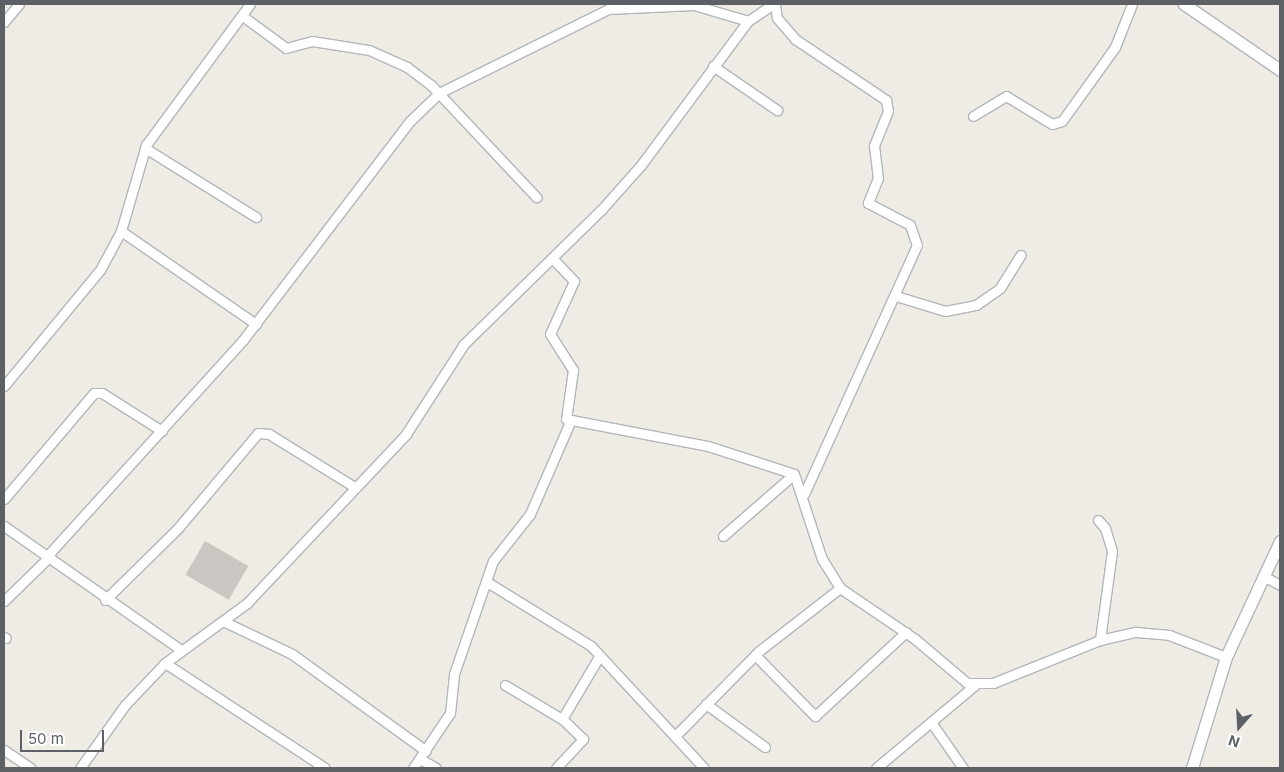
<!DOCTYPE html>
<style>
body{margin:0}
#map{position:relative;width:1284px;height:772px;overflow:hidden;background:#efece5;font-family:Inter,sans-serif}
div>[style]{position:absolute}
.building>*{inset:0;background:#cac7c2;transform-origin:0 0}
.roads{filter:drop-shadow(1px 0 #b3b6b9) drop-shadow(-1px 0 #b3b6b9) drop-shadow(0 1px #b3b6b9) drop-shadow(0 -1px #b3b6b9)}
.minor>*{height:9px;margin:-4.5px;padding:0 4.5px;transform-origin:4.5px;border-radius:4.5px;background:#fff}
.tertiary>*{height:11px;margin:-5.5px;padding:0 5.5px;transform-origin:5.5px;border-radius:5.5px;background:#fff}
span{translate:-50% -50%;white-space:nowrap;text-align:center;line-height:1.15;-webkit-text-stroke:4.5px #fff;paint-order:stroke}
.frame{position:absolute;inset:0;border:5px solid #5d6165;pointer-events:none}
.north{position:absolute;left:1214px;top:702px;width:50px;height:50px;-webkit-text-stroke:4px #fff;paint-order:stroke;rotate:199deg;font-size:14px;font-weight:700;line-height:20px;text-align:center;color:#5d6165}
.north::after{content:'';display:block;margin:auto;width:18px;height:22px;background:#5d6165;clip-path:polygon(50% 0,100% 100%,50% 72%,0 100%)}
.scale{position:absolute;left:20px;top:730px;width:84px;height:22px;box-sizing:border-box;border:2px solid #5d6165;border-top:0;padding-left:6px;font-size:15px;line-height:18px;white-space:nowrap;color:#5d6165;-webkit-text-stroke:4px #fff;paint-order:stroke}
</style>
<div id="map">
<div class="building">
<div style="left:205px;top:541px;width:50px;height:39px;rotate:30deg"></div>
</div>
<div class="roads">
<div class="minor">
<div style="left:775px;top:4px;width:14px;rotate:82deg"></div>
<div style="left:777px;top:18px;width:28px;rotate:49deg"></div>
<div style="left:795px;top:39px;width:110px;rotate:33.8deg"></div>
<div style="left:886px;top:100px;width:11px;rotate:80deg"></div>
<div style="left:888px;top:111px;width:38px;rotate:112deg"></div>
<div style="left:874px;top:146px;width:32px;rotate:83deg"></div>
<div style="left:878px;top:178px;width:27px;rotate:112deg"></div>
<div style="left:868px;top:203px;width:47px;rotate:27.6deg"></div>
<div style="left:910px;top:225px;width:21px;rotate:71deg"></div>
<div style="left:917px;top:245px;width:273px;rotate:114.4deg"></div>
<div style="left:244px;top:17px;width:52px;rotate:36.4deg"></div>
<div style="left:286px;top:48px;width:27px;rotate:-15deg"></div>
<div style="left:312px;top:41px;width:58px;rotate:9deg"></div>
<div style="left:369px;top:50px;width:42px;rotate:24.1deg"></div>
<div style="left:407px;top:67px;width:30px;rotate:37deg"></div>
<div style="left:431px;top:85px;width:154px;rotate:46.8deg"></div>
<div style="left:4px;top:22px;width:23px;rotate:-50deg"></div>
<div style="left:713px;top:66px;width:78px;rotate:34.5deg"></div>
<div style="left:973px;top:116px;width:39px;rotate:-31deg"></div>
<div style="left:1006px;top:96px;width:54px;rotate:31.3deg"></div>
<div style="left:1052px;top:124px;width:10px;rotate:-17deg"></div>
<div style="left:1062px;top:121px;width:91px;rotate:-54.4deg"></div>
<div style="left:1115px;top:47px;width:46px;rotate:-68.4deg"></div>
<div style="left:145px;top:148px;width:131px;rotate:31.9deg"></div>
<div style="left:121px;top:231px;width:164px;rotate:34.6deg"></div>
<div style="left:552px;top:258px;width:32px;rotate:46deg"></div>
<div style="left:574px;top:281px;width:58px;rotate:114.4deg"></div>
<div style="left:550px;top:334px;width:43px;rotate:57.4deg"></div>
<div style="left:573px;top:370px;width:49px;rotate:98.1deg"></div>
<div style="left:566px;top:419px;width:145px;rotate:10.8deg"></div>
<div style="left:708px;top:446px;width:90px;rotate:18deg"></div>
<div style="left:794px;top:474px;width:89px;rotate:71.8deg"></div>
<div style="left:822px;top:559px;width:34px;rotate:58deg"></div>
<div style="left:840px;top:588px;width:91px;rotate:34.2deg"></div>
<div style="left:915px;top:639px;width:68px;rotate:40.2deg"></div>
<div style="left:967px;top:683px;width:26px"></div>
<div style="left:993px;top:683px;width:115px;rotate:-21.9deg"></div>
<div style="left:1100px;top:640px;width:37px;rotate:-13deg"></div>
<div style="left:1136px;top:632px;width:33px;rotate:5deg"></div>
<div style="left:1169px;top:635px;width:61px;rotate:21.1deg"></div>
<div style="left:896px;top:296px;width:51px;rotate:17deg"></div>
<div style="left:945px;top:311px;width:32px;rotate:-11deg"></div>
<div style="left:976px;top:305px;width:29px;rotate:-35deg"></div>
<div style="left:1000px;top:288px;width:39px;rotate:-58deg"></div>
<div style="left:4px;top:386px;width:151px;rotate:-50.4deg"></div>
<div style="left:100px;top:270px;width:44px;rotate:-61.7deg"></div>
<div style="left:121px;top:231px;width:90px;rotate:-73.8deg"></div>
<div style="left:146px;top:145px;width:175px;rotate:-53.6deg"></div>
<div style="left:4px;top:499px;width:139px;rotate:-49.7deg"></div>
<div style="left:94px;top:393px;width:8px"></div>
<div style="left:102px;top:393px;width:71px;rotate:32.3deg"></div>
<div style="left:1098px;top:520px;width:11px;rotate:49deg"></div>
<div style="left:1105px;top:528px;width:24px;rotate:73deg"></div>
<div style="left:1112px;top:551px;width:90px;rotate:97.7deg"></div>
<div style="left:4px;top:526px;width:216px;rotate:35deg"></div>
<div style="left:723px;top:536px;width:94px;rotate:-41.1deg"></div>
<div style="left:48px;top:555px;width:290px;rotate:-47.8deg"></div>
<div style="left:243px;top:340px;width:275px;rotate:-52.7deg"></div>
<div style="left:410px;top:121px;width:40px;rotate:-44deg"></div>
<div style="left:439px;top:93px;width:189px;rotate:-26.4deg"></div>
<div style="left:608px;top:9px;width:86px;rotate:-2.7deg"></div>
<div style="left:694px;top:5px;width:56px;rotate:16.5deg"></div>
<div style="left:1265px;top:577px;width:17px;rotate:28deg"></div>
<div style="left:487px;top:582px;width:122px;rotate:31.6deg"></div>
<div style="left:591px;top:646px;width:166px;rotate:47.2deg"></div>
<div style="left:105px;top:600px;width:103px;rotate:-44.6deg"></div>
<div style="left:178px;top:528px;width:124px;rotate:-49.9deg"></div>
<div style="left:258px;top:433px;width:11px;rotate:5deg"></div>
<div style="left:269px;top:434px;width:99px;rotate:31.8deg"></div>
<div style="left:4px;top:601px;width:64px;rotate:-44.4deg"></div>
<div style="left:225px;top:622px;width:74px;rotate:25.5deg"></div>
<div style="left:292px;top:654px;width:165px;rotate:35.9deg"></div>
<div style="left:4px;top:637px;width:2px;rotate:27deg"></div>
<div style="left:755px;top:655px;width:86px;rotate:45.5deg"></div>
<div style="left:815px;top:716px;width:124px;rotate:-42.7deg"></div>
<div style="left:165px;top:663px;width:191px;rotate:33.3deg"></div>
<div style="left:505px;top:685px;width:66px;rotate:30.8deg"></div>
<div style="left:706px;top:704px;width:73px;rotate:36.1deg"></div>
<div style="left:931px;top:722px;width:56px;rotate:55.2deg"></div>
<div style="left:675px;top:736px;width:120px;rotate:-45.3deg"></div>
<div style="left:759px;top:651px;width:103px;rotate:-37.9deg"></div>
<div style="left:4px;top:750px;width:32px;rotate:34deg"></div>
<div style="left:420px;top:759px;width:18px;rotate:29deg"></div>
<div style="left:80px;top:768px;width:77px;rotate:-54.5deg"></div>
<div style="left:125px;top:705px;width:58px;rotate:-46.4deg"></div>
<div style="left:165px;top:663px;width:102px;rotate:-36.2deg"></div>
<div style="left:247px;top:603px;width:232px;rotate:-46.7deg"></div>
<div style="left:406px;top:434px;width:107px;rotate:-57.2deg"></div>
<div style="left:464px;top:344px;width:192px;rotate:-44.4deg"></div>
<div style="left:601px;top:210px;width:60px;rotate:-48.4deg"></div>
<div style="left:641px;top:165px;width:179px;rotate:-53.4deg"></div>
<div style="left:748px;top:21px;width:30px;rotate:-34deg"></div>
<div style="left:413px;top:768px;width:66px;rotate:-56.1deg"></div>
<div style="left:450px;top:713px;width:39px;rotate:-84deg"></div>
<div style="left:454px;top:674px;width:120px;rotate:-71deg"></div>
<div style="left:493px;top:561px;width:60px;rotate:-51.8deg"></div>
<div style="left:530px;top:514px;width:100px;rotate:-66.5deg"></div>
<div style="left:556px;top:768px;width:40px;rotate:-47deg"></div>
<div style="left:583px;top:739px;width:29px;rotate:-136deg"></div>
<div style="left:562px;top:719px;width:74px;rotate:-59.3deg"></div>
<div style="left:876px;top:768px;width:129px;rotate:-40deg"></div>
</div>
<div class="tertiary">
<div style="left:1184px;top:4px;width:116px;rotate:34.5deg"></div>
<div style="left:1192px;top:768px;width:116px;rotate:-73deg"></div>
<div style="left:1226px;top:657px;width:128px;rotate:-65deg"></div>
</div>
</div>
<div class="frame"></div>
<div class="north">N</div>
<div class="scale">50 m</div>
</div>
